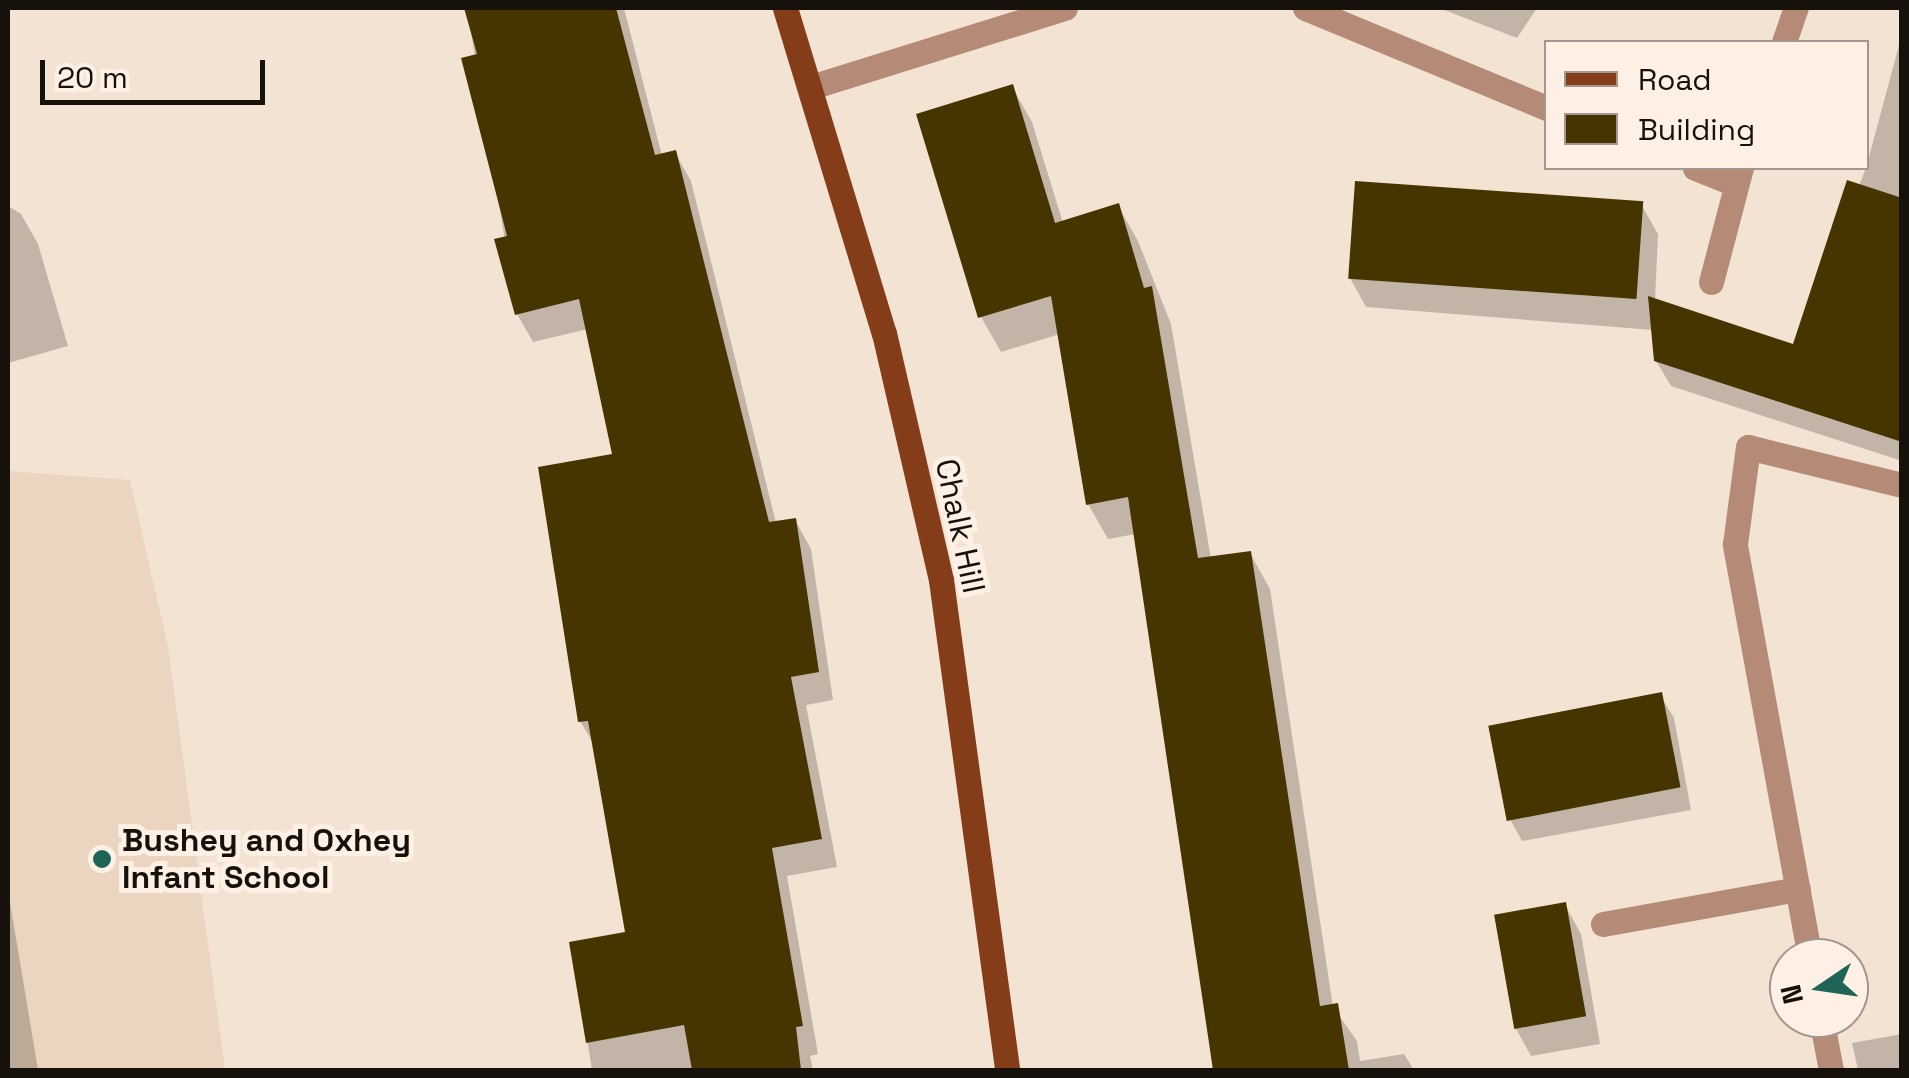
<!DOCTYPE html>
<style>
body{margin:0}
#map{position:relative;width:1909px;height:1078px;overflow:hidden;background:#f3e3d3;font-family:"Space Grotesk",sans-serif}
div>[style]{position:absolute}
.built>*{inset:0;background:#ebd5c0}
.shadow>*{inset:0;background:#0003}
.building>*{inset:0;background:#463500;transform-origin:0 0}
.service>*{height:25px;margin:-12.5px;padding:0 12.5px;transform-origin:12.5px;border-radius:12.5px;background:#b58b78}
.minor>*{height:25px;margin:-12.5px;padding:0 12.5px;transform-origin:12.5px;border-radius:12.5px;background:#b58b78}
.primary>*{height:25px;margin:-12.5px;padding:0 12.5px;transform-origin:12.5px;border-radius:12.5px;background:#853c19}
.dots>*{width:28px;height:28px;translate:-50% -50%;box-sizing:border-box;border:5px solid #fef0e4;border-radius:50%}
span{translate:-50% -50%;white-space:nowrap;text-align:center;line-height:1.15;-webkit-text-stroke:10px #fef0e4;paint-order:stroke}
.street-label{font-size:32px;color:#17110c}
.poi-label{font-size:32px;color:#17110c;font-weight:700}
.left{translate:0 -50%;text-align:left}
.frame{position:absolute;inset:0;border:10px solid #17110c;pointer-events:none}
.legend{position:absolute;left:1544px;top:40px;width:325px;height:130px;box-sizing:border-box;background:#fef0e4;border:2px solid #a2978e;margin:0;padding:12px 18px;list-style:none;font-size:30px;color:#17110c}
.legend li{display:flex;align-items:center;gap:20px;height:50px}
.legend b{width:50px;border:2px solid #a2978e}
.north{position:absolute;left:1769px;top:938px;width:100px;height:100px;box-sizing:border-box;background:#fef0e4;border:2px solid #a2978e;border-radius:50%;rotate:257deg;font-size:28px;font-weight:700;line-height:40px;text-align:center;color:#17110c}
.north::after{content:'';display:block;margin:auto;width:35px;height:45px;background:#1e6558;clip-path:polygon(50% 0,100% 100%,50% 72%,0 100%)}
.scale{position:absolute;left:40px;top:60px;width:225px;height:45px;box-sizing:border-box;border:5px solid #17110c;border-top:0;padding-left:12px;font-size:30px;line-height:35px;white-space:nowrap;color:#17110c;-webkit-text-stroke:8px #fef0e4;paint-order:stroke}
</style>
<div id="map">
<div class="built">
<div style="clip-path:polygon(8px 471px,130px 480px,168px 647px,225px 1070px,8px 1070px)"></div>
</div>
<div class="shadow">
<div style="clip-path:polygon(467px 8px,624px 8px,662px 156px,675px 153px,691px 181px,776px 523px,795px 520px,811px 549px,833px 700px,806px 705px,837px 867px,787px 876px,818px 1054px,810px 1056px,813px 1070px,592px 1070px,572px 944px,628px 934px,595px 746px,580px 721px,615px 456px,588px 329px,533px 342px,517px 314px)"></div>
<div style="clip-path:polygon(1439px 8px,1537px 8px,1517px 38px)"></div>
<div style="clip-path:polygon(1902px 34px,1902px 461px,1671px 386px,1656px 361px,1653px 330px,1366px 307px,1350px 278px,1642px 206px,1658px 234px,1655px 301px,1795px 347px,1866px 168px)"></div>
<div style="clip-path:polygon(1012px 87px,1032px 122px,1063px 223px,1118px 206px,1138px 241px,1171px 324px,1211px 559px,1250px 553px,1270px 589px,1333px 1007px,1357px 1041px,1360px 1061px,1404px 1054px,1414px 1070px,1216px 1070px,1136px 534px,1108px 539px,1088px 504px,1060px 334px,1001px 352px,981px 317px,919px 115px)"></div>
<div style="clip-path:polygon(8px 206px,21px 214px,38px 244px,68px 346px,8px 363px)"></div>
<div style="clip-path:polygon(1660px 695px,1674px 718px,1691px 810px,1522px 841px,1509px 817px)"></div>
<div style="clip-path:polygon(8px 890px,38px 1070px,8px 1070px)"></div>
<div style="clip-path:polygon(1565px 905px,1581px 934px,1600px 1044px,1531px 1056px,1515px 1027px)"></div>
<div style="clip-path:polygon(1902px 1034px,1902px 1070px,1858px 1070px,1852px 1043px)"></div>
</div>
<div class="building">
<div style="clip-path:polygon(464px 8px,616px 8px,655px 155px,676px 150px,769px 522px,796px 518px,819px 672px,791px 677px,822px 839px,772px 848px,803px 1026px,796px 1027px,801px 1070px,692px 1070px,684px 1025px,586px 1043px,569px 942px,625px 932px,588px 721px,578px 722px,538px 467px,612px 454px,579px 299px,515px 315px,494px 239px,507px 236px,461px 58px,477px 54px)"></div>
<div style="clip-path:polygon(1013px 84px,1055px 223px,1119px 203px,1144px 288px,1152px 286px,1198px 558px,1251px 551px,1320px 1006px,1338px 1003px,1349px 1070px,1213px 1070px,1128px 497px,1086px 505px,1051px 296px,978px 318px,916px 114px)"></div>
<div style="clip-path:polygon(1847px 180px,1902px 198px,1902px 442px,1654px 361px,1648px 296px,1793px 344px)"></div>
<div style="left:1355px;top:181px;width:289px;height:98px;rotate:4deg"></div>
<div style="left:1662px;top:692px;width:97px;height:177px;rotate:79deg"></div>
<div style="left:1566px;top:902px;width:116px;height:73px;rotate:80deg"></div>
</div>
<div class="service">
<div style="left:1784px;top:42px;width:36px;rotate:-71deg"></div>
<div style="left:1711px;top:282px;width:118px;rotate:-75.3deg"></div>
<div style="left:1603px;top:924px;width:198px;rotate:-10.2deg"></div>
<div style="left:1810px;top:958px;width:421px;rotate:-100.3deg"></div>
<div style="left:1735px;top:544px;width:98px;rotate:-82.4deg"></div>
<div style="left:1748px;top:447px;width:159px;rotate:13.9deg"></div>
<div style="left:1821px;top:1018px;width:53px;rotate:79.1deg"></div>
</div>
<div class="minor">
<div style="left:1305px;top:8px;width:261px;rotate:22.5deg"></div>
<div style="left:811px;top:87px;width:266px;rotate:-17.3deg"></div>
<div style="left:1695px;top:168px;width:43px;rotate:21.8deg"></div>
</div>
<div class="primary">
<div style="left:785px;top:8px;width:340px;rotate:73.1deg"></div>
<div style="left:884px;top:333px;width:253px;rotate:77deg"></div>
<div style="left:941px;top:580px;width:494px;rotate:82.3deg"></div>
</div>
<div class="dots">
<div style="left:102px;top:859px;background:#1e6558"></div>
</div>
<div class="street-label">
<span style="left:960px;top:526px;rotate:78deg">Chalk Hill</span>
</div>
<div class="poi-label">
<span class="left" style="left:122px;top:859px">Bushey and Oxhey<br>Infant School</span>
</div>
<div class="frame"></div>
<ul class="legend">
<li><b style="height:12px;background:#853c19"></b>Road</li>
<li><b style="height:28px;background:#463500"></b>Building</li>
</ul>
<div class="north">N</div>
<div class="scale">20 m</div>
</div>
